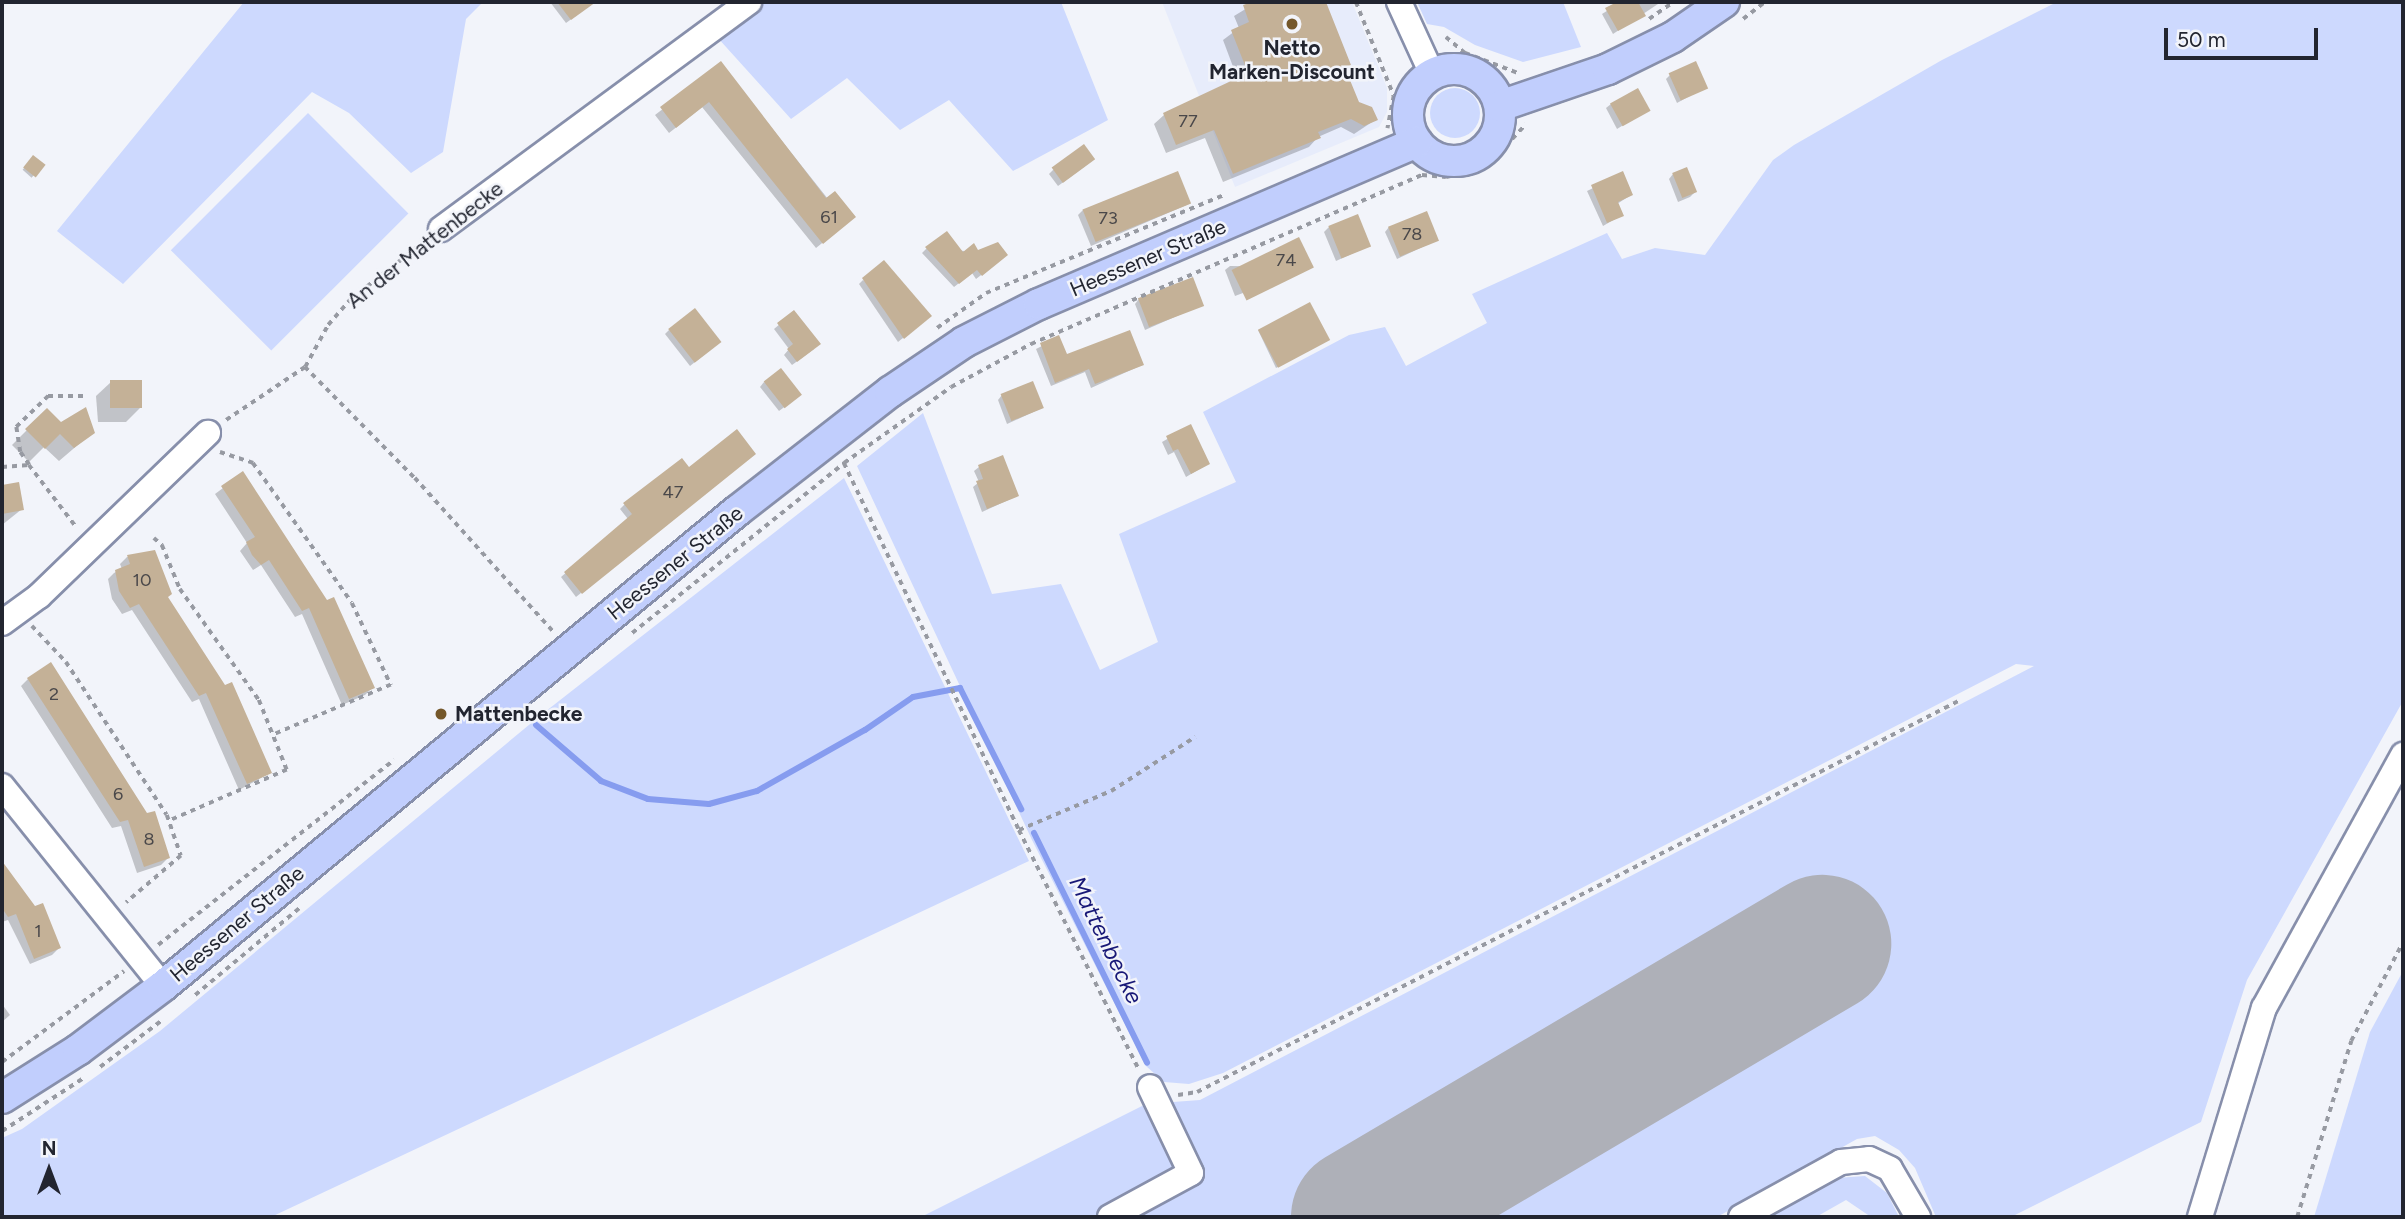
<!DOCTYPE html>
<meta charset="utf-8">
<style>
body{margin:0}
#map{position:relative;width:2405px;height:1219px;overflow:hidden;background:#f2f4fa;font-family:Figtree,sans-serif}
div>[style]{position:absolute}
.built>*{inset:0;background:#e7ecfb}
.green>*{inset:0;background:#cdd9fe;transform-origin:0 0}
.round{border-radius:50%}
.shadow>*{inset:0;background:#0003;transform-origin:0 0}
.stream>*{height:6px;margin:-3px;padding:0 3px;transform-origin:3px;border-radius:3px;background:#869cef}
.runway>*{height:138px;margin:-69px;padding:0 69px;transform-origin:69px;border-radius:69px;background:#aeb0b8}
.building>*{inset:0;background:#c4b197;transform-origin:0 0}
.path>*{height:3.5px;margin-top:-1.75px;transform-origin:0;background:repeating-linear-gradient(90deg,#979aa2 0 5px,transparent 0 10px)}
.roads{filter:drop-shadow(2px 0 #878fab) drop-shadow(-2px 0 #878fab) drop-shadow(0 2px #878fab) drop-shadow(0 -2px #878fab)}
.minor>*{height:24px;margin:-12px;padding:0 12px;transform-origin:12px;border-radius:12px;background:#fff}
.major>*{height:30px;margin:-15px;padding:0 15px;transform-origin:15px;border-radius:15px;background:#c1cefd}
.major>.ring{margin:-15px;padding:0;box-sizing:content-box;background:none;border:30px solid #c1cefd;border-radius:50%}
.dots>*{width:19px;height:19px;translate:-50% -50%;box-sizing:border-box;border:4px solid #f2f4fa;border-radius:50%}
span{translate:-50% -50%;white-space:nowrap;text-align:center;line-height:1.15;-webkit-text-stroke:5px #f2f4fa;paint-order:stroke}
.number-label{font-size:18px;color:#4a484a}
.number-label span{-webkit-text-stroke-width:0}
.poi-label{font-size:21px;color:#222530;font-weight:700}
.left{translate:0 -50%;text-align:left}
.street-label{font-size:21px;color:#222530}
.water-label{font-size:23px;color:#181877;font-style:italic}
.frame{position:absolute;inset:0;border:4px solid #222530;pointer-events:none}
.north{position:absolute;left:14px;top:1135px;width:70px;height:70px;-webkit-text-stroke:5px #f2f4fa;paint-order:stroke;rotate:0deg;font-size:19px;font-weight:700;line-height:28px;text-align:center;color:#222530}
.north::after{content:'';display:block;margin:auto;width:24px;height:32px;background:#222530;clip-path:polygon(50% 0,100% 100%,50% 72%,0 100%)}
.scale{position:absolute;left:2164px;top:28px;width:154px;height:32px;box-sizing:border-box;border:4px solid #222530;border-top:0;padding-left:9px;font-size:21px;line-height:24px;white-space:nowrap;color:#222530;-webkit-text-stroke:5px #f2f4fa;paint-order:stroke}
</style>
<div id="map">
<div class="built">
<div style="clip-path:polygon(1162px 2px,1352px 2px,1387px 88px,1387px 112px,1379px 127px,1235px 187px)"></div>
</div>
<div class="green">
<div style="clip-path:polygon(244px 2px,483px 2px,466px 19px,443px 152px,411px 173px,349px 113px,312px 92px,123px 284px,57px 231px)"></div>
<div style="clip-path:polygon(762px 2px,1061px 2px,1108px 120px,1013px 171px,949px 100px,900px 130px,847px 78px,791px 119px,717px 37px)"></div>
<div style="clip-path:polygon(1417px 2px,1563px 2px,1581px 47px,1523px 62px,1475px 45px,1444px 27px,1427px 24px)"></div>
<div style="clip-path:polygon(2057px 2px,2403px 2px,2403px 701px,2247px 980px,2201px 1122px,2011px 1217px,1936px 1217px,1915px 1168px,1899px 1150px,1875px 1136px,1857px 1139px,1717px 1217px,921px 1217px,1146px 1104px,1200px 1100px,2034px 666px,2016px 664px,1223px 1073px,1189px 1084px,1164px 1082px,1146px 1066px,1032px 840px,857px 466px,923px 413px,992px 594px,1061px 584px,1100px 670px,1158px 642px,1119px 534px,1236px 482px,1203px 412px,1349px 335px,1385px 327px,1406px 366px,1487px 323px,1472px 294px,1607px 233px,1622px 259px,1655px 248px,1705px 255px,1773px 160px,1794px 145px,1942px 60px)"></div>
<div class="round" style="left:1430px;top:88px;width:50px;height:50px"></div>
<div style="left:308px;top:113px;width:142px;height:194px;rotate:45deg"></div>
<div style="clip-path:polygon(844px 478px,1029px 861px,271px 1217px,2px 1217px,2px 1138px,22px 1129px,160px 1031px,541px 715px)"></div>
<div style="clip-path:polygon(2403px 971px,2403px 1217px,2314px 1217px,2370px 1032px)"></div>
<div style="clip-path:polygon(1865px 1176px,1887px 1193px,1899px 1217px,1871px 1217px,1846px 1200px,1816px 1217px,1767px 1217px,1837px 1178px)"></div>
</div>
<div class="shadow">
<div style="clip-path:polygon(550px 2px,595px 2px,566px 23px)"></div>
<div style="clip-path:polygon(1257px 2px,1324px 2px,1349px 65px,1344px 70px,1358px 104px,1375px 120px,1354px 134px,1341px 127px,1318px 137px,1309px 147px,1223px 182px,1205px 138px,1166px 153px,1154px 124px,1164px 115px,1238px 80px,1223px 40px,1239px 28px,1234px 16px)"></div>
<div style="clip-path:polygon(1621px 2px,1661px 2px,1613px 34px,1602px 14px)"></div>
<div style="clip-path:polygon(721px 64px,847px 223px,816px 248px,702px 107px,669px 133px,655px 115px)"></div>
<div style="clip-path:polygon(1670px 75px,1706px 87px,1677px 103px,1666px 79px)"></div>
<div style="clip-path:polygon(1611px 104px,1648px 110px,1617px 129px,1606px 108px)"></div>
<div style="left:34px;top:157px;width:12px;height:17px;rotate:42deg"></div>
<div style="clip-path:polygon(1088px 164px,1058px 186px,1049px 174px,1053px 170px)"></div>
<div style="clip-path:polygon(1622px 174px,1631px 195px,1617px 204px,1622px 215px,1603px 226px,1587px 191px)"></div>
<div style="clip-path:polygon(1673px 174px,1695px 192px,1690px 197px,1678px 202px,1669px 179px)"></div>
<div style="clip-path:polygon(1189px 204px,1091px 246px,1078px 215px,1083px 210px)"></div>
<div style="clip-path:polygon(1329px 227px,1369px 246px,1336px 261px,1324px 232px)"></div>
<div style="clip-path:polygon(1389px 227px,1437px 240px,1397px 259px,1385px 232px)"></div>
<div style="clip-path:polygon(927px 248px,977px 252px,1002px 259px,976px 279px,972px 273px,954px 287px,922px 253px)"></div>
<div style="clip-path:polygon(1230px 266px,1312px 267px,1235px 296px,1225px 270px)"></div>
<div style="clip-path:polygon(863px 280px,925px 320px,898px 342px,859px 284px)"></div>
<div style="clip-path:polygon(1139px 299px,1202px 305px,1145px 330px,1135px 304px)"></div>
<div style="clip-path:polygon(794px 312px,814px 349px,792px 365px,784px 355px,789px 349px,774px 329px)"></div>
<div style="clip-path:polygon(669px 330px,715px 346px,690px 366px,665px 334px)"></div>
<div style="clip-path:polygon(1258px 330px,1326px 341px,1276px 368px)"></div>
<div style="clip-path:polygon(1058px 338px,1066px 357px,1142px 365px,1091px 388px,1085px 372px,1051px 386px,1036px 349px)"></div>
<div style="clip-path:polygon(111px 382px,141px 407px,126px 422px,98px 422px,96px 396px)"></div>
<div style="clip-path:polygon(764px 382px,795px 399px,779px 411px,760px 387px)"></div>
<div style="clip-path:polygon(1002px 395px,1042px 408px,1007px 424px,998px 400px)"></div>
<div style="clip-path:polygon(47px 410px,61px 424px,93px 432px,59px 461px,44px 447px,29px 462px,12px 445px)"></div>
<div style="clip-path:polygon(1190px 426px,1208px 464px,1186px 477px,1174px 452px,1168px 455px,1162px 442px)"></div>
<div style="clip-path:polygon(749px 458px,576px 597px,561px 577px,628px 519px,620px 509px,624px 505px,682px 461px,689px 469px)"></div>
<div style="clip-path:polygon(979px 467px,1017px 496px,982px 512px,973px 487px,979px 482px,974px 471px)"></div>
<div style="clip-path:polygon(243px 473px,372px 688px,365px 695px,342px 705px,302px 614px,295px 617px,261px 565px,253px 570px,240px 551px,247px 543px,215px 494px)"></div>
<div style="clip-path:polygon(18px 484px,22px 509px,2px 525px,2px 487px)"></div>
<div style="clip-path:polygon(153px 552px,166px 597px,270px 773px,239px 790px,199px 699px,192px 702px,132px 610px,122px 614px,112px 599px,108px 579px,114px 573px,122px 599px,114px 573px,122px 569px,120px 564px,127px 557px)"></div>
<div style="clip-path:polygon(28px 679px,168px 858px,161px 865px,137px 873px,121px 826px,112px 828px,21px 686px)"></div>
<div style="clip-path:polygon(2px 864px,59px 948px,52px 955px,30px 964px,8px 920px,2px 922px)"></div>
<div style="clip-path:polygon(2px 1004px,10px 1015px,2px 1022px)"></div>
</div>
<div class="stream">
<div style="left:536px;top:725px;width:86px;rotate:40.7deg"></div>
<div style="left:601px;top:781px;width:50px;rotate:21deg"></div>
<div style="left:648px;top:799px;width:61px;rotate:4.7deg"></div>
<div style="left:709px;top:804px;width:50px;rotate:-15.2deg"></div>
<div style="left:757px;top:791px;width:124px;rotate:-29.5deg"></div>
<div style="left:865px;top:730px;width:58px;rotate:-34.5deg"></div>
<div style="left:913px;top:697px;width:48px;rotate:-10.8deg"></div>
<div style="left:960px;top:688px;width:136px;rotate:63.2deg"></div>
<div style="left:1034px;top:833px;width:256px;rotate:63.8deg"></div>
</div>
<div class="runway">
<div style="left:1360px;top:1217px;width:537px;rotate:-30.58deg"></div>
</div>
<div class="building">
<div style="clip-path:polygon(557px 2px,596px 2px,571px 20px)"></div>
<div style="clip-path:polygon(1252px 2px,1326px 2px,1351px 65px,1345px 68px,1359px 102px,1372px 107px,1378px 120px,1364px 126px,1351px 119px,1318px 132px,1321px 138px,1233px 174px,1214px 130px,1176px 145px,1163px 113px,1248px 73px,1231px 30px,1249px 22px,1243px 5px)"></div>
<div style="clip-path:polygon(1617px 2px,1638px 2px,1646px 16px,1618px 31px,1605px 8px)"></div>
<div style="clip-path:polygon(721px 61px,826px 198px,835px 191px,856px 217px,823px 244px,709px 102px,676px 128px,660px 107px)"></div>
<div style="left:1696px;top:61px;width:30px;height:30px;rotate:66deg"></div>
<div style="left:1638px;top:88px;width:26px;height:32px;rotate:61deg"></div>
<div style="left:1084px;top:144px;width:19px;height:40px;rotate:54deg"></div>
<div style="left:33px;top:155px;width:16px;height:16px;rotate:38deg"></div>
<div style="left:1687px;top:167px;width:27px;height:16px;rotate:68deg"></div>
<div style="left:1178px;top:171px;width:35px;height:103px;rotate:68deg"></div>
<div style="clip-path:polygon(1623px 171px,1633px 195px,1618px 202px,1624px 216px,1607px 223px,1591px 185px)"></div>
<div style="left:1427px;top:211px;width:32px;height:42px;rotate:68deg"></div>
<div style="left:1358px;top:214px;width:35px;height:32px;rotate:68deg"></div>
<div style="clip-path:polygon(947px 231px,963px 252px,974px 243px,978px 250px,998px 242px,1008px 255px,982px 276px,977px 270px,959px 284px,925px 247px)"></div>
<div style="left:1299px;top:237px;width:34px;height:75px;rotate:64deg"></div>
<div style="clip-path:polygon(884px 260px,932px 316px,904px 339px,862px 278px)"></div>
<div style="left:1193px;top:277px;width:31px;height:59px;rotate:69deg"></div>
<div style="left:1310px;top:302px;width:43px;height:59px;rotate:62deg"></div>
<div style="left:695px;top:308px;width:43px;height:34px;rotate:52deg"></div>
<div style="clip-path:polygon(794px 310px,821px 344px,797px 362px,787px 349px,793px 344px,777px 323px)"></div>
<div style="clip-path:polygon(1130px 330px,1144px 365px,1095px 384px,1089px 369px,1055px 383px,1040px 343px,1059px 335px,1067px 354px)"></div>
<div style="left:781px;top:368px;width:34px;height:22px;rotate:52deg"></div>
<div style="left:110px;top:380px;width:32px;height:28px"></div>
<div style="left:1033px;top:381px;width:29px;height:35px;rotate:68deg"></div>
<div style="clip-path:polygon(86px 407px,95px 433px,74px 448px,60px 434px,45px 449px,25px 429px,47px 408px,61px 422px)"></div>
<div style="clip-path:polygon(1191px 424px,1210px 464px,1191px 474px,1178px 449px,1173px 451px,1166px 436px)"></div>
<div style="clip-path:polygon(737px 429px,756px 454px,582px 594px,564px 572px,632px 514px,623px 503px,682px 458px,689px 467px)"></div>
<div style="clip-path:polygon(1003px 455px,1019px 496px,987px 509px,976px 481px,983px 479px,978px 465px)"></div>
<div style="clip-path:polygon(243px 471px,327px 600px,334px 597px,375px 688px,349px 699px,309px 608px,302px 611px,269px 560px,261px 565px,252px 555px,246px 542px,255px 537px,221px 486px)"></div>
<div style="clip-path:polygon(19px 482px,24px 510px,2px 514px,2px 485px)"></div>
<div style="clip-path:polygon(155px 550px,172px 594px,168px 597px,225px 685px,232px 682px,272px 773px,247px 784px,206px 693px,199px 696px,139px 604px,130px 608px,119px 591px,115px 570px,130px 564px,127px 555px)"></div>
<div style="clip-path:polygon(51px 662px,147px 813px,155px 811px,170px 858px,144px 867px,128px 820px,120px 822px,27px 678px)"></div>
<div style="clip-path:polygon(2px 861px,35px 906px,43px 903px,61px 948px,34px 959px,16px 914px,8px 917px,2px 908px)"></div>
</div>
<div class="path">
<div style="left:1356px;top:2px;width:101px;rotate:68deg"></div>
<div style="left:1394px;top:96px;width:33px;rotate:101deg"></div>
<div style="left:1649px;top:19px;width:29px;rotate:-35deg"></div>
<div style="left:1743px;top:19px;width:28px;rotate:-38deg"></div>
<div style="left:1446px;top:37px;width:25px;rotate:40deg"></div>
<div style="left:1465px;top:53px;width:57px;rotate:20.7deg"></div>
<div style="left:937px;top:328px;width:60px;rotate:-35.5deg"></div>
<div style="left:986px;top:293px;width:257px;rotate:-22.4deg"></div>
<div style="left:305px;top:367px;width:156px;rotate:45.3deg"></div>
<div style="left:415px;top:478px;width:206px;rotate:48deg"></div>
<div style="left:226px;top:420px;width:95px;rotate:-33.9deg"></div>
<div style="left:305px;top:367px;width:48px;rotate:-61.3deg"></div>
<div style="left:328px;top:325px;width:35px;rotate:-49deg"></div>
<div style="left:351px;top:299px;width:94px;rotate:-38.1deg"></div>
<div style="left:220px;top:452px;width:35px;rotate:18deg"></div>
<div style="left:253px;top:463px;width:171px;rotate:54.7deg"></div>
<div style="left:352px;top:603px;width:91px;rotate:64.6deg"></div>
<div style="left:391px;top:685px;width:128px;rotate:157deg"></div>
<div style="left:844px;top:463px;width:407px;rotate:64.5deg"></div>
<div style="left:1019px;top:830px;width:268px;rotate:63.4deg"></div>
<div style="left:29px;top:465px;width:16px;rotate:-125deg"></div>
<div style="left:20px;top:452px;width:25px;rotate:-99deg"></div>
<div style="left:16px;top:427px;width:45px;rotate:-44.1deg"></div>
<div style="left:48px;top:396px;width:39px"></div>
<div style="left:2px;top:467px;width:27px;rotate:-4deg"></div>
<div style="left:29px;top:465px;width:79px;rotate:52.7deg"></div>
<div style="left:154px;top:538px;width:11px;rotate:41deg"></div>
<div style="left:162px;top:545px;width:48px;rotate:67.8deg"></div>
<div style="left:180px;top:589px;width:136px;rotate:54.6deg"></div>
<div style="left:259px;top:700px;width:75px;rotate:68.2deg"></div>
<div style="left:287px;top:770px;width:129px;rotate:156.6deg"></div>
<div style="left:32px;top:626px;width:50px;rotate:46.6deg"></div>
<div style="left:66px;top:662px;width:183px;rotate:56.6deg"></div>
<div style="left:167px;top:815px;width:43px;rotate:71.1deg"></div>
<div style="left:181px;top:856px;width:72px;rotate:139.5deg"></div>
<div style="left:632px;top:633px;width:272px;rotate:-38.7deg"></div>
<div style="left:844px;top:463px;width:131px;rotate:-35.4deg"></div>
<div style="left:951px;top:387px;width:91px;rotate:-28.3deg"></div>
<div style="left:1031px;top:344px;width:426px;rotate:-23.4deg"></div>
<div style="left:1422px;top:175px;width:24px;rotate:5deg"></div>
<div style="left:1446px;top:177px;width:40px;rotate:-13deg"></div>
<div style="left:1485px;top:168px;width:60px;rotate:-47deg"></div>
<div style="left:1019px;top:830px;width:100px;rotate:-23deg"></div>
<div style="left:1111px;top:791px;width:100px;rotate:-32.7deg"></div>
<div style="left:158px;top:945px;width:300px;rotate:-38.1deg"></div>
<div style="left:195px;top:995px;width:139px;rotate:-39.8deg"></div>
<div style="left:2px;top:1062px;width:152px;rotate:-36.7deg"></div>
<div style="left:100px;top:1067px;width:76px;rotate:-37deg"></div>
<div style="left:1178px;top:1095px;width:19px;rotate:-9deg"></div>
<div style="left:1197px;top:1092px;width:858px;rotate:-27.19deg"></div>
<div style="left:2px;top:1131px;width:99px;rotate:-33deg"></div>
<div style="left:2297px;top:1217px;width:184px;rotate:-72.9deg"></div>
<div style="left:2351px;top:1041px;width:112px;rotate:-62.3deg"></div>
</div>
<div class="roads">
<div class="minor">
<div style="left:1399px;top:2px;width:79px;rotate:65.4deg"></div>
<div style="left:441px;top:229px;width:383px;rotate:-36.4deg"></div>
<div style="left:2px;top:623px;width:46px;rotate:-36.1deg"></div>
<div style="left:39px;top:596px;width:235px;rotate:-44deg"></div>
<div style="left:2px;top:786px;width:257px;rotate:51.2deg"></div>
<div style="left:1110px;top:1217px;width:92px;rotate:-28.5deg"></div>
<div style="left:1191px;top:1173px;width:95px;rotate:-115.5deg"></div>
<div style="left:1741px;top:1217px;width:114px;rotate:-28.8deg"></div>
<div style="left:1841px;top:1162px;width:28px;rotate:-6deg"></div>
<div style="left:1869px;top:1159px;width:23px;rotate:25deg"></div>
<div style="left:1890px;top:1169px;width:56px;rotate:59.7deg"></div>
<div style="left:2200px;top:1217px;width:219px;rotate:-73deg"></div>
<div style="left:2264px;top:1008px;width:289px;rotate:-61.2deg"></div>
</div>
<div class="major">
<div class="ring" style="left:1408px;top:69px;width:62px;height:62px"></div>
<div style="left:1500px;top:106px;width:114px;rotate:-18.9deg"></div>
<div style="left:1608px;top:69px;width:72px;rotate:-26.2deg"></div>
<div style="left:1673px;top:37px;width:62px;rotate:-34.5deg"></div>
<div style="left:2px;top:1098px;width:90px;rotate:-32.3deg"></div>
<div style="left:78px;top:1050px;width:106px;rotate:-37deg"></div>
<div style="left:163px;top:986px;width:745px;rotate:-39.61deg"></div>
<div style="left:737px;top:511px;width:194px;rotate:-37.9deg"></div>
<div style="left:890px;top:392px;width:89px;rotate:-34deg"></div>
<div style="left:964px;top:342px;width:84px;rotate:-26.9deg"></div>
<div style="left:1039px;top:304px;width:411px;rotate:-23.2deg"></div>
</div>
</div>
<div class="dots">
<div style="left:1292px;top:24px;background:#74572a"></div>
<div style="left:441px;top:714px;background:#74572a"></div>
</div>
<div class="number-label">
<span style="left:1188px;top:121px">77</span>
<span style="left:829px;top:217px">61</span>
<span style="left:1108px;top:218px">73</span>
<span style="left:1412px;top:234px">78</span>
<span style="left:1286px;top:260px">74</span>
<span style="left:673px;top:492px">47</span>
<span style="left:142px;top:580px">10</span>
<span style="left:54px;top:694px">2</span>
<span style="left:118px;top:794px">6</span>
<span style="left:149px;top:839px">8</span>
<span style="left:38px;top:931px">1</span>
</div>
<div class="poi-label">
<span style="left:1292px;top:60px">Netto<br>Marken-Discount</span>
<span class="left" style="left:455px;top:714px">Mattenbecke</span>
</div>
<div class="street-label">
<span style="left:425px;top:245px;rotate:-38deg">An der Mattenbecke</span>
<span style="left:1148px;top:258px;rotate:-23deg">Heessener Straße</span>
<span style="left:675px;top:563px;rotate:-39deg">Heessener Straße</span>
<span style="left:237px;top:924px;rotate:-40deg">Heessener Straße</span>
</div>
<div class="water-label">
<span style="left:1106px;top:940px;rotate:64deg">Mattenbecke</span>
</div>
<div class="frame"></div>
<div class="north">N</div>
<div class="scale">50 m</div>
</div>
